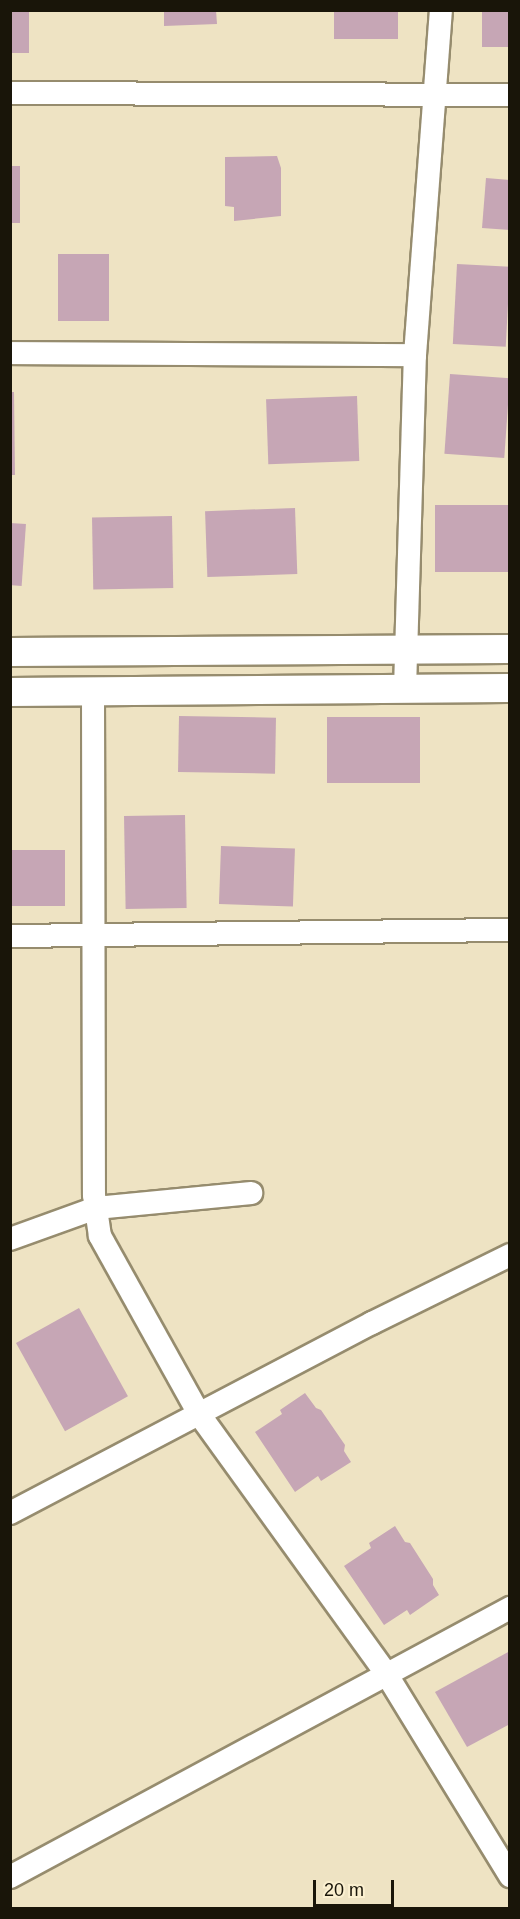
<!DOCTYPE html>
<style>
body{margin:0}
#map{position:relative;width:520px;height:1919px;overflow:hidden;background:#eee3c3;font-family:Helvetica,sans-serif}
div>[style]{position:absolute}
.building>*{inset:0;background:#c6a6b5;transform-origin:0 0}
.roads{filter:drop-shadow(2px 0 #968c6e) drop-shadow(-2px 0 #968c6e) drop-shadow(0 2px #968c6e) drop-shadow(0 -2px #968c6e)}
.minor>*{height:22px;margin:-11px;padding:0 11px;transform-origin:11px;border-radius:11px;background:#fff}
.tertiary>*{height:28px;margin:-14px;padding:0 14px;transform-origin:14px;border-radius:14px;background:#fff}
span{translate:-50% -50%;white-space:nowrap;text-align:center;line-height:1.15;-webkit-text-stroke:6px #fbf0d0;paint-order:stroke}
.frame{position:absolute;inset:0;border:12px solid #191509;pointer-events:none}
.scale{position:absolute;left:313px;top:1880px;width:81px;height:27px;box-sizing:border-box;border:3px solid #191509;border-top:0;padding-left:8px;font-size:18px;line-height:21px;white-space:nowrap;color:#191509;-webkit-text-stroke:4px #fbf0d0;paint-order:stroke}
</style>
<div id="map">
<div class="building">
<div style="left:10px;top:10px;width:19px;height:43px"></div>
<div style="clip-path:polygon(164px 10px,216px 10px,217px 24px,164px 26px)"></div>
<div style="left:334px;top:10px;width:64px;height:29px"></div>
<div style="left:482px;top:10px;width:28px;height:37px"></div>
<div style="clip-path:polygon(277px 156px,281px 168px,281px 216px,234px 221px,234px 207px,225px 206px,225px 157px)"></div>
<div style="left:10px;top:166px;width:10px;height:57px"></div>
<div style="clip-path:polygon(486px 178px,510px 180px,510px 230px,482px 228px)"></div>
<div style="left:58px;top:254px;width:51px;height:67px"></div>
<div style="left:457px;top:264px;width:53px;height:80px;rotate:3deg"></div>
<div style="left:450px;top:374px;width:60px;height:80px;rotate:4deg"></div>
<div style="clip-path:polygon(10px 392px,14px 392px,15px 475px,10px 475px)"></div>
<div style="left:357px;top:396px;width:65px;height:91px;rotate:88deg"></div>
<div style="left:435px;top:505px;width:75px;height:67px"></div>
<div style="left:295px;top:508px;width:66px;height:90px;rotate:88deg"></div>
<div style="left:172px;top:516px;width:72px;height:80px;rotate:89deg"></div>
<div style="left:10px;top:523px;width:16px;height:62px;rotate:4deg"></div>
<div style="left:179px;top:716px;width:97px;height:56px;rotate:1deg"></div>
<div style="left:327px;top:717px;width:93px;height:66px"></div>
<div style="left:185px;top:815px;width:93px;height:61px;rotate:89deg"></div>
<div style="left:221px;top:846px;width:74px;height:58px;rotate:2deg"></div>
<div style="left:10px;top:850px;width:55px;height:56px"></div>
<div style="left:79px;top:1308px;width:101px;height:72px;rotate:61deg"></div>
<div style="clip-path:polygon(305px 1393px,316px 1408px,321px 1410px,345px 1445px,344px 1451px,351px 1462px,321px 1481px,318px 1476px,295px 1492px,255px 1432px,282px 1414px,280px 1410px)"></div>
<div style="clip-path:polygon(395px 1526px,405px 1542px,410px 1543px,433px 1579px,433px 1585px,439px 1595px,410px 1615px,407px 1610px,384px 1625px,344px 1566px,371px 1548px,369px 1543px)"></div>
<div style="clip-path:polygon(510px 1651px,510px 1724px,467px 1747px,435px 1692px)"></div>
</div>
<div class="roads">
<div class="minor">
<div style="left:10px;top:93px;width:500px;rotate:0.23deg"></div>
<div style="left:10px;top:353px;width:405px;rotate:0.3deg"></div>
<div style="left:405px;top:689px;width:334px;rotate:-88.3deg"></div>
<div style="left:415px;top:355px;width:346px;rotate:-85.7deg"></div>
<div style="left:93px;top:691px;width:504px;rotate:89.89deg"></div>
<div style="left:94px;top:1195px;width:41px;rotate:81.7deg"></div>
<div style="left:100px;top:1236px;width:204px;rotate:60.9deg"></div>
<div style="left:199px;top:1414px;width:322px;rotate:54.2deg"></div>
<div style="left:387px;top:1675px;width:236px;rotate:58.5deg"></div>
<div style="left:10px;top:936px;width:500px;rotate:-0.69deg"></div>
<div style="left:10px;top:1239px;width:91px;rotate:-19.8deg"></div>
<div style="left:96px;top:1208px;width:156px;rotate:-5.5deg"></div>
<div style="left:10px;top:1513px;width:409px;rotate:-27.7deg"></div>
<div style="left:372px;top:1323px;width:154px;rotate:-26.2deg"></div>
<div style="left:10px;top:1877px;width:568px;rotate:-28.28deg"></div>
</div>
<div class="tertiary">
<div style="left:10px;top:652px;width:500px;rotate:-0.34deg"></div>
<div style="left:10px;top:692px;width:500px;rotate:-0.46deg"></div>
</div>
</div>
<div class="frame"></div>
<div class="scale">20 m</div>
</div>
